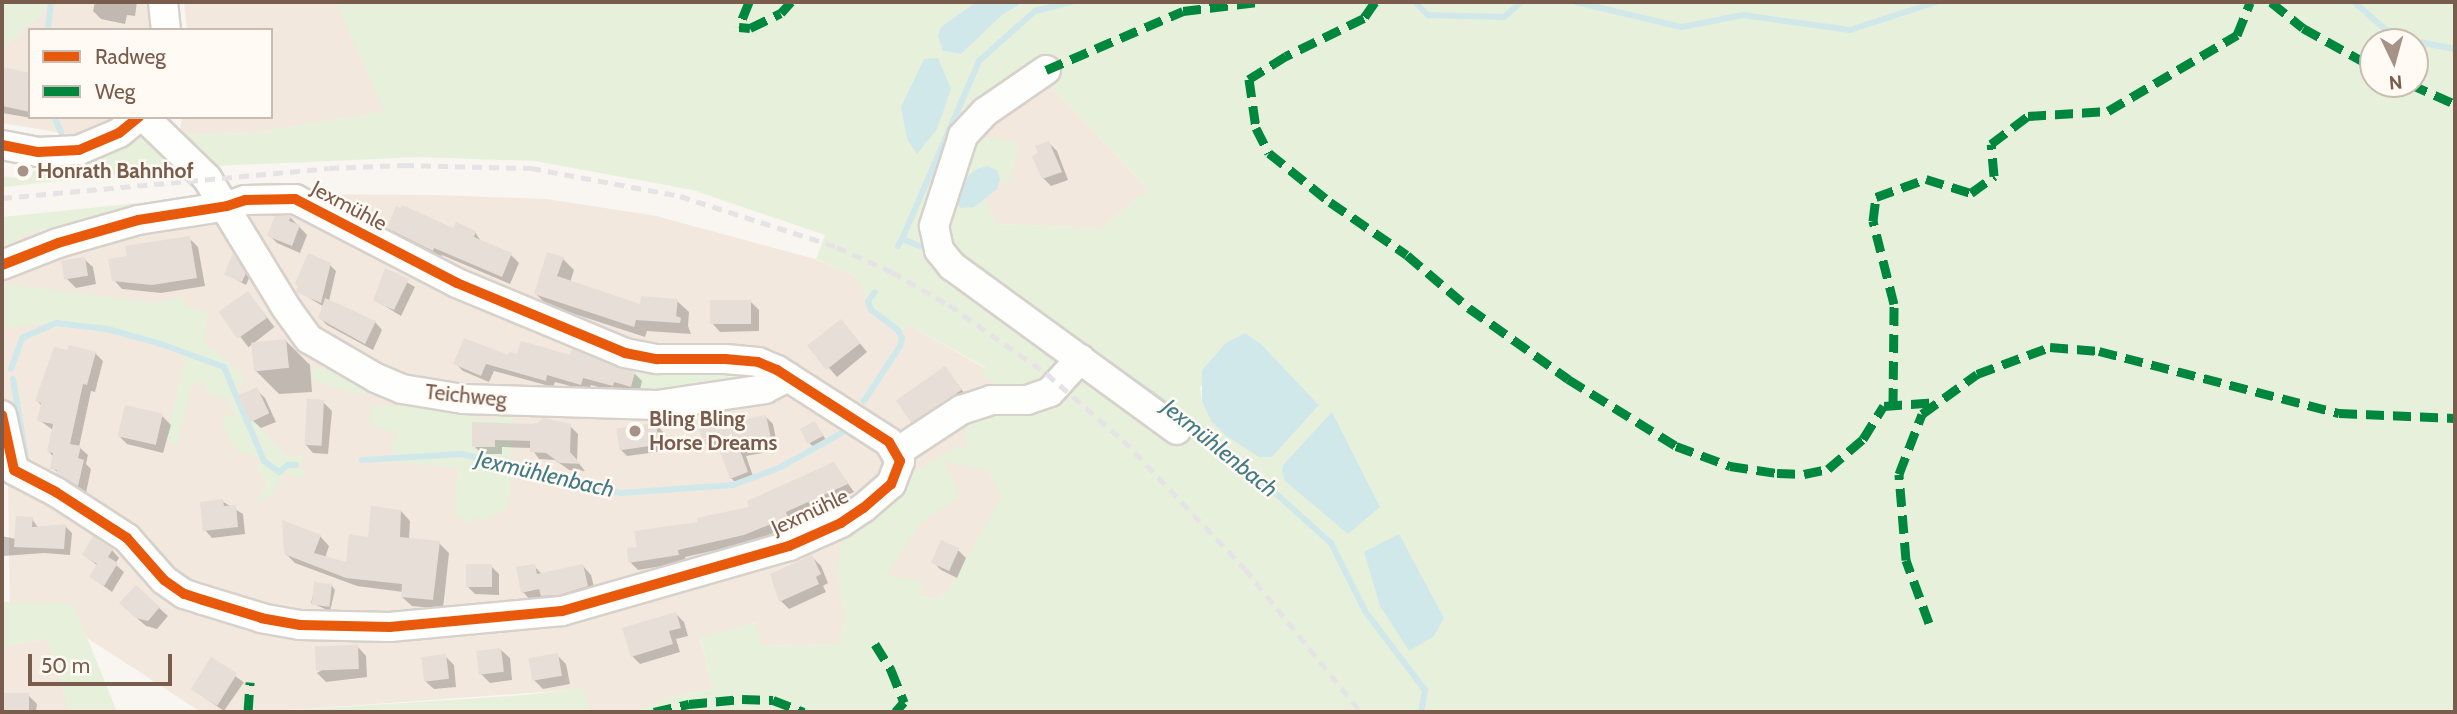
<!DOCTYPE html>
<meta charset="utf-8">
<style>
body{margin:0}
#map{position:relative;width:2457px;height:714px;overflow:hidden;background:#f9f5f0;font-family:Cabin,sans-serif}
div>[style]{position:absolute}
.residential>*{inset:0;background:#f2e8de}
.green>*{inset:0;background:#e7f0db}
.water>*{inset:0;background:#d0e8ea}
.shadow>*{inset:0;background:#0003;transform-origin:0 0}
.stream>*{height:6px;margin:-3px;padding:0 3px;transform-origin:3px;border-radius:3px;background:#d0e8ea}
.building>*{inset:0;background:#e6ded7;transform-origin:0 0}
.roads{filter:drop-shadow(2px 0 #d7d1cb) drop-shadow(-2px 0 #d7d1cb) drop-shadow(0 2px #d7d1cb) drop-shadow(0 -2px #d7d1cb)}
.minor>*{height:28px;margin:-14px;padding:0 14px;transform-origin:14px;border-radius:14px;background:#fefefd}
.rail>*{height:5px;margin-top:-2.5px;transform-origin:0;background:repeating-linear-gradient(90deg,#e6e3e7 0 10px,transparent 0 17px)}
.quiet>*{height:9px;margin-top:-4.5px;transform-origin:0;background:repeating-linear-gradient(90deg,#00873e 0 18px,transparent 0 27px)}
.cycleway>*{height:10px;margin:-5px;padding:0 5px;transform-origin:5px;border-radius:5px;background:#e8590c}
.dots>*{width:19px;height:19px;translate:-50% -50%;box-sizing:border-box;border:4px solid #fffaf3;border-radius:50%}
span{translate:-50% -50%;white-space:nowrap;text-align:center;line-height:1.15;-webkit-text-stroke:5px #fffaf3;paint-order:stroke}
.poi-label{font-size:21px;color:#7a5c4d;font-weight:700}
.left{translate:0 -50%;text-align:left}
.street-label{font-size:21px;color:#7a5c4d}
.water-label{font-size:23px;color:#437c86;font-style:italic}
.frame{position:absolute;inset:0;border:4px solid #7a5c4d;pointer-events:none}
.legend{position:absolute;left:28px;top:28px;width:245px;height:91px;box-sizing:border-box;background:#fffaf3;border:2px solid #cabbb1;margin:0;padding:9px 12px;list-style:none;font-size:21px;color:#7a5c4d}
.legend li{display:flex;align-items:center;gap:14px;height:35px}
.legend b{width:35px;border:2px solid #cabbb1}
.north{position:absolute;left:2359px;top:28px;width:70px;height:70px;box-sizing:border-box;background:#fffaf3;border:2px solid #cabbb1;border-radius:50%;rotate:175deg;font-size:19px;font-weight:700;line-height:28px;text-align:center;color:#7a5c4d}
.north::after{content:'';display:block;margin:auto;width:24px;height:32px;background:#a69286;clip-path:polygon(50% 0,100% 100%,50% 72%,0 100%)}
.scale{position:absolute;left:28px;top:654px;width:144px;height:32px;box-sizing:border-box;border:4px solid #7a5c4d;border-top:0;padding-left:9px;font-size:21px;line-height:24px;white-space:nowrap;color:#7a5c4d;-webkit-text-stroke:5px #fffaf3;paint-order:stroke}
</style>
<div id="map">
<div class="residential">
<div style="clip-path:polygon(47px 2px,153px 2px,153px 30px,30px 30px,30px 117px,116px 117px,111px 122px,74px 135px,2px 123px,2px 48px,45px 11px)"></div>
<div style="clip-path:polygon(184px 2px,336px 2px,385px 112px,252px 133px,179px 135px,182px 117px,271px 117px,271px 30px,187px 30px)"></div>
<div style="clip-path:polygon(1048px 83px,1148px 189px,1102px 228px,995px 224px,963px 136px)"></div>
<div style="clip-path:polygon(267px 194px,436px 195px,547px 199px,656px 216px,815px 259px,854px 275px,874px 308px,904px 330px,909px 325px,985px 368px,1011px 392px,989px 471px,1002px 497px,954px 581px,939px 599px,923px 597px,840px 644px,761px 646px,754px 623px,700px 638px,713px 689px,670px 697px,635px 712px,590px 712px,583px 689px,263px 712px,201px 712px,67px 625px,10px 626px,8px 475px,2px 476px,2px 248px,27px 233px,190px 204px)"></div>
<div style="clip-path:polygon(47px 638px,70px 712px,2px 712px,2px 647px)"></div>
</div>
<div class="green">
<div style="clip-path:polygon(2px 2px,47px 2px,45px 11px,2px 48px)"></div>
<div style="clip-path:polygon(evenodd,336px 2px,976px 2px,941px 27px,943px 51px,960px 54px,1002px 15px,1027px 2px,2455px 2px,2455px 712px,635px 712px,670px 697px,713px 689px,700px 637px,755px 623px,762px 646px,839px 644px,844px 619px,837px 573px,843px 534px,874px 512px,913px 472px,959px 446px,967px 449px,964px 421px,1011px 392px,982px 375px,985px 367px,909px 325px,904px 331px,874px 308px,854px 275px,816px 259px,825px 235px,693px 190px,535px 161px,420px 157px,212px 166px,179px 135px,252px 133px,384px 112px,336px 2px,2373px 42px,2415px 42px,2415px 84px,2373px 84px,2373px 42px,336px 2px,1048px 83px,1148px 189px,1102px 228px,995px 224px,981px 182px,1009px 183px,1019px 144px,994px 137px,964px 136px,1048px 83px,336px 2px,1245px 333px,1260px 343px,1319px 405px,1211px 421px,1202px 403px,1200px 387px,1245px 333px,336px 2px,944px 461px,989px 471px,1001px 497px,954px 581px,939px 599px,923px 597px,921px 580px,887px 576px,920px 524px,960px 497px,944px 461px)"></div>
<div style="clip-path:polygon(142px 135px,158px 146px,172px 169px,2px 187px,4px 176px,15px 178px,17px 174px,87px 161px,135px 136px)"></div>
<div style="clip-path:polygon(168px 200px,169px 207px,27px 233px,2px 249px,2px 217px)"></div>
<div style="clip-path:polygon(3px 284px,156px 303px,181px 296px,188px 307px,208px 312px,204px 341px,247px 379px,238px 389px,256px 423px,287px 456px,304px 456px,300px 468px,306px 472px,301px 479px,285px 473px,274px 491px,259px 503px,256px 502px,267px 484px,257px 469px,262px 460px,235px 449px,223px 426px,223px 416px,235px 415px,228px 399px,208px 393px,203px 382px,192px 384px,177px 447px,166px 439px,186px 353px,107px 329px,56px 323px,2px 328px)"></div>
<div style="clip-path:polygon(661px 365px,769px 375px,635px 394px,631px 387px,636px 370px,646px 373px)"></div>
<div style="clip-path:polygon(313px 367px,337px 371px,352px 370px,390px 392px,350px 393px,312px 380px)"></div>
<div style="clip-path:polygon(373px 406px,476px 407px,476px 420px,497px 419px,497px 410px,513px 411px,509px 508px,486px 520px,473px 518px,469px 526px,463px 518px,454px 517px,458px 468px,397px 462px,392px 442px,396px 431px,384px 430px,369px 422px)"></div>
<div style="clip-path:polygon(2px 602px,73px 603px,117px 712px,70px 712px,47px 638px,2px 647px)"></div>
<div style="clip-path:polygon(583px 688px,590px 712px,265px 712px,524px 695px)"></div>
</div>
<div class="water">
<div style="clip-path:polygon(976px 2px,1025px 2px,1002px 15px,961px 54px,943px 51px,938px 36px,941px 27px)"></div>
<div style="clip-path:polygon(938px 58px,951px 89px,937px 129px,917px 154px,907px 139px,901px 107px,924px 59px)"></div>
<div style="clip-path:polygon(987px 166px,997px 170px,1000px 179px,997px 189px,974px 207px,960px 208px,957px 201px,958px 186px,976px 169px)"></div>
<div style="clip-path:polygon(1245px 333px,1260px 343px,1319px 405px,1272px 457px,1259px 457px,1225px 435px,1211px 421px,1202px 402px,1202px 370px,1226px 343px)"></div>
<div style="clip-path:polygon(1332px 412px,1380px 507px,1348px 534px,1285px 481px,1282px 472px,1283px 465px)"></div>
<div style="clip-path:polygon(1399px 534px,1444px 618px,1434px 636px,1409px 651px,1380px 606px,1364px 552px)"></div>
</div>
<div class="shadow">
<div style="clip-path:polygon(95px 2px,137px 2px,135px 16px,127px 15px,125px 24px,101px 19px,93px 11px)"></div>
<div style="clip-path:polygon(2px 70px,30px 75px,30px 117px,38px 119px,2px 113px)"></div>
<div style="clip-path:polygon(1049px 143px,1057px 151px,1068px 180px,1051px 186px,1043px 178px)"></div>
<div style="clip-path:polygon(290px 217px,307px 235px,300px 253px,277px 243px,269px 235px)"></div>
<div style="clip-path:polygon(389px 227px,475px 232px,482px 243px,511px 255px,519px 263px,510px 284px,442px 255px,441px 257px,397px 235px)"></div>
<div style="clip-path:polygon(189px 238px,198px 247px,205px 286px,161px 293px,122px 289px,114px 280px,129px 258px)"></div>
<div style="clip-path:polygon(84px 259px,93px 267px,96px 284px,76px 288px,67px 279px)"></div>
<div style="clip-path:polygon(237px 259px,249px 278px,246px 285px,226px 274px)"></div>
<div style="clip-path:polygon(563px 259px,574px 270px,570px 283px,642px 307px,677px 301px,689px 312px,688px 326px,691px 334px,647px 331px,645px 337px,547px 305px,536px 294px)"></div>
<div style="clip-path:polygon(330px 265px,336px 271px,329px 301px,375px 322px,382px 330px,373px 350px,327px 325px,320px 318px,324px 307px,298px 291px)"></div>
<div style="clip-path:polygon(386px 270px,415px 287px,401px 316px,375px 300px)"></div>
<div style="left:248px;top:293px;width:43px;height:33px;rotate:52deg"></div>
<div style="clip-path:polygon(751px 302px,759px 310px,759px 331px,720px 332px,712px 323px)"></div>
<div style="clip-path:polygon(849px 330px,867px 352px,837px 377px,810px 346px)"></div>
<div style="clip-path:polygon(286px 341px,310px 365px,312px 392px,279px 394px,255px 370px)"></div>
<div style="clip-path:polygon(95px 353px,103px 361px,95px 392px,91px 391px,79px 447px,88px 455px,86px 464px,91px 469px,86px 493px,52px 468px,54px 457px,48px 451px,53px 430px,39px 420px,42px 406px,37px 401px)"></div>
<div style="clip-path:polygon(509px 357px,634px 373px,642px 381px,639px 394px,622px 389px,620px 393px,591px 385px,589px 391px,555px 382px,553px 387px,494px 371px,489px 382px,463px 371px,455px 363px)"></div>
<div style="clip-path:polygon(945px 368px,968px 398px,920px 429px,912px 422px)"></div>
<div style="clip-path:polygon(256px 389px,265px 398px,276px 422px,261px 428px,252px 420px)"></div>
<div style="clip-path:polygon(323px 402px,332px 411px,328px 454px,313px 453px,305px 444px)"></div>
<div style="clip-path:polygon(162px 416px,171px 425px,163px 453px,127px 444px,119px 436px)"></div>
<div style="clip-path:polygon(766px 417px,773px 424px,778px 450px,746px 456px,754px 479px,738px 485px,731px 478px,720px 449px,712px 450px,705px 443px)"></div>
<div style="clip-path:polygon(815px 423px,826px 440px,814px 447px,810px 444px)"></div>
<div style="clip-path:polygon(656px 424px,663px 432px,665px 451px,627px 456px,619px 448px)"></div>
<div style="clip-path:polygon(539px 425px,570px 426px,578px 434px,577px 461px,585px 471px,569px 470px,555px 460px,539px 459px,531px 448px,502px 447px,502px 454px,482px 454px,474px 446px)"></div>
<div style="clip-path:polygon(834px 464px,854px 492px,792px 520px,794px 524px,752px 542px,685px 557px,686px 562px,638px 570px,630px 562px,639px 548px,700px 523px,752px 508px)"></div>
<div style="clip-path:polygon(222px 501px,243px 514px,245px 534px,212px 538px,205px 530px)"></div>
<div style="clip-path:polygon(401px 511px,410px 521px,409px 540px,439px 543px,449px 553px,443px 609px,412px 606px,402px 597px,403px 592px,357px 586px,295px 563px,285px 553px,320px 536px,329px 546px,325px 558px,348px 564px,369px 539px)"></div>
<div style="clip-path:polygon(32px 519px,39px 529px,65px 526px,72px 533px,70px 555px,44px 553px,3px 556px,2px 536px,16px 539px)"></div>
<div style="clip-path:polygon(112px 550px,119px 558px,115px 564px,124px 572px,112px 592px,91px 577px,98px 566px,84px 555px)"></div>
<div style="clip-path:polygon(958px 550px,966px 558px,957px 578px,941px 570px,932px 561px)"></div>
<div style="clip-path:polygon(812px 557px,821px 566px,828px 583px,823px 586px,826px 592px,789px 609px,781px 601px)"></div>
<div style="clip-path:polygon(491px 566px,499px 574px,499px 595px,475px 594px,467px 586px)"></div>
<div style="clip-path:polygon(534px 566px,543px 575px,583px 566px,591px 575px,596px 595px,551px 604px,545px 598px,531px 601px,523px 592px)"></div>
<div style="clip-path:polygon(316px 584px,332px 586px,335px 590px,330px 611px,311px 603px)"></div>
<div style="clip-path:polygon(136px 587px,168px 616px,157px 629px,146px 626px,130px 612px)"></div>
<div style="clip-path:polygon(676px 614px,684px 622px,688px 636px,676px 639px,680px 652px,640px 664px,632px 656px)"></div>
<div style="clip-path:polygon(358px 647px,366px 656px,367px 677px,326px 682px,317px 673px)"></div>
<div style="clip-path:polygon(501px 650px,510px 658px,512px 680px,490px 683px,481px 674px)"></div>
<div style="clip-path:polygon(557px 655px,566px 664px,570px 684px,543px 689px,534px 680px)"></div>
<div style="clip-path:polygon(445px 656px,454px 665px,456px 687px,434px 689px,425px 681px)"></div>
<div style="left:212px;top:660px;width:39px;height:35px;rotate:35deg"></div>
<div style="clip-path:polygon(2px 694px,28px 695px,37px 704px,36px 712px,2px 712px)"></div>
</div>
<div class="stream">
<div style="left:1576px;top:2px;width:109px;rotate:13.3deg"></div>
<div style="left:1682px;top:27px;width:62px;rotate:-11.1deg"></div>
<div style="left:1743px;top:15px;width:108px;rotate:8deg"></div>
<div style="left:1850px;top:30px;width:90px;rotate:-18deg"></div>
<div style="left:2354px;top:2px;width:53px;rotate:41.2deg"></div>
<div style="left:2394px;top:37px;width:62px;rotate:11.1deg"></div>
<div style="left:1417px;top:4px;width:16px;rotate:45deg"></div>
<div style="left:1428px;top:15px;width:76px;rotate:1.5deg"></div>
<div style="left:1504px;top:17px;width:23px;rotate:-41deg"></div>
<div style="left:48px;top:30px;width:28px;rotate:-84deg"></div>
<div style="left:54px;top:117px;width:17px;rotate:65deg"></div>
<div style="left:902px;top:239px;width:194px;rotate:-66.6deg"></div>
<div style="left:979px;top:61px;width:75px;rotate:-41.8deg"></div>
<div style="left:1035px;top:11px;width:38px;rotate:-14deg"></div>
<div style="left:898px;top:246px;width:8px;rotate:-60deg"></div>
<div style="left:902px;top:239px;width:31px;rotate:21deg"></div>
<div style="left:1064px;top:332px;width:181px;rotate:35.1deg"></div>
<div style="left:1212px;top:436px;width:160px;rotate:42deg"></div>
<div style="left:1331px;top:543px;width:76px;rotate:63.4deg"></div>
<div style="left:1365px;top:611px;width:99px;rotate:52.8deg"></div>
<div style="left:1425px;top:690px;width:22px;rotate:100deg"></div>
<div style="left:11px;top:369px;width:33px;rotate:-70deg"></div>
<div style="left:22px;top:338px;width:37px;rotate:-24deg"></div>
<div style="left:56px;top:323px;width:51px;rotate:6.7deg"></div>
<div style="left:107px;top:329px;width:56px;rotate:15.5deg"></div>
<div style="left:161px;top:344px;width:67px;rotate:20.1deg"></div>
<div style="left:224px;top:367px;width:102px;rotate:66.9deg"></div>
<div style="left:264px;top:461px;width:19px;rotate:36deg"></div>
<div style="left:279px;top:472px;width:11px;rotate:-38deg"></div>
<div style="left:288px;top:465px;width:8px"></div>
<div style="left:13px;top:379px;width:85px;rotate:80.5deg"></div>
<div style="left:864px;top:401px;width:66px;rotate:-56.8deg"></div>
<div style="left:900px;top:346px;width:8px;rotate:-76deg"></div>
<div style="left:902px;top:338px;width:9px;rotate:-117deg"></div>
<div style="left:898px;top:330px;width:34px;rotate:-143deg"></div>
<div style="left:871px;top:310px;width:9px;rotate:-108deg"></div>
<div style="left:868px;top:301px;width:11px;rotate:-52deg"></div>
<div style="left:362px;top:460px;width:100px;rotate:-3.4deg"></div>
<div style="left:462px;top:454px;width:164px;rotate:13.8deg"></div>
<div style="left:621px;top:493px;width:112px;rotate:-4.1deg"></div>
<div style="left:733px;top:485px;width:49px;rotate:-20.3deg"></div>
<div style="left:779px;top:468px;width:72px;rotate:-29.1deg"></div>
</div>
<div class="building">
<div style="clip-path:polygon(2px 67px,30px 73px,30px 112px,2px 106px)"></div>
<div style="clip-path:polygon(1049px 141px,1062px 172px,1042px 179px,1032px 156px,1038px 153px,1035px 146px)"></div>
<div style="clip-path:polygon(402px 205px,453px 228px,456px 222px,476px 231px,474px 237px,512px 253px,502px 277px,434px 248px,433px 251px,387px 228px,396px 206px,401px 208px)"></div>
<div style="clip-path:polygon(275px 216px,291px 216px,289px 221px,300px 225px,292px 246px,267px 236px)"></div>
<div style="clip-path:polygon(190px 236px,197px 278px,152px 285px,112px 281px,108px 259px,127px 256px,125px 246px)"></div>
<div style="clip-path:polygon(547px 252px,564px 257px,557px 276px,640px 304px,641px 296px,678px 299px,676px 316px,681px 318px,680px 323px,636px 320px,634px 327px,534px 294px)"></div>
<div style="clip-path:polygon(233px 253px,246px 273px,242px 282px,224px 275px)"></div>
<div style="clip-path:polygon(308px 253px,331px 263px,321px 303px,296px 292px,298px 286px,295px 284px)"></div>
<div style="left:85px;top:257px;width:19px;height:24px;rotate:81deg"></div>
<div style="clip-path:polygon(385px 268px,409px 279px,394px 310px,373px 301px)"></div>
<div style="left:248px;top:291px;width:33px;height:36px;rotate:55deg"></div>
<div style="clip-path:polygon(325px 298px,376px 321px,365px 344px,318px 318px)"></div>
<div style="left:710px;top:300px;width:41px;height:24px"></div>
<div style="left:841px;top:319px;width:31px;height:43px;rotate:52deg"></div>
<div style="clip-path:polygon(464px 338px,508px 355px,509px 352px,517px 354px,521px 341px,570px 355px,572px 349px,635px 372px,631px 387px,614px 382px,613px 386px,583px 378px,581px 385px,547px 375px,546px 381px,486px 364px,481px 376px,453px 364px)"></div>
<div style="left:286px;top:339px;width:29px;height:35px;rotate:84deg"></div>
<div style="clip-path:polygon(69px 345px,96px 352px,87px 385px,83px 384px,70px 444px,81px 446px,78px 458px,84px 460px,78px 486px,57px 474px,57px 470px,50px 469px,53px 453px,47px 452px,53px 424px,37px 421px,41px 403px,35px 401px,54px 347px,67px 350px)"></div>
<div style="left:945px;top:366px;width:29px;height:60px;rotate:55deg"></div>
<div style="left:257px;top:387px;width:29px;height:21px;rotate:65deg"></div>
<div style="left:307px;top:399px;width:17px;height:46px;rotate:3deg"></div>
<div style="left:125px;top:405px;width:39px;height:32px;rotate:13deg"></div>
<div style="clip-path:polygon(766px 415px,772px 443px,740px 450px,748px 472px,730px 479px,716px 441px,703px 444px,699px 428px)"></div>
<div style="clip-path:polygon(543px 418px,571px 424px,570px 452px,581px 464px,560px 463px,546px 453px,530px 452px,530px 441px,495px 440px,495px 447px,472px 447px,472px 422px,531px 424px,538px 423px)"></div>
<div style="left:815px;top:421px;width:17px;height:17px;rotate:62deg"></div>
<div style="left:656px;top:423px;width:22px;height:40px;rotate:82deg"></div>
<div style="clip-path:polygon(834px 462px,848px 484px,786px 512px,788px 517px,744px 535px,678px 550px,679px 555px,628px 563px,627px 548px,637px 547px,634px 531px,698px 522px,697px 518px,749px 507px,747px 501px)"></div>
<div style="clip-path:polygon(223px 499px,224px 506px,236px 505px,238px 527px,203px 531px,200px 502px)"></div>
<div style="clip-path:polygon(371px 506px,401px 510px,400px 537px,440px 541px,433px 600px,401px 597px,402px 584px,346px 578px,284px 554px,282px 520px,321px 535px,314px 553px,346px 562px,349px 534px,368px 537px)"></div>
<div style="clip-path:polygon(16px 516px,33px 517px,32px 527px,66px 524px,64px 549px,14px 547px)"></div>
<div style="clip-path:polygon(93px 536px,113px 549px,108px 557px,118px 563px,104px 586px,89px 577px,97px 564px,82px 555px)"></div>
<div style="left:941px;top:540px;width:20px;height:25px;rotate:24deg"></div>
<div style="clip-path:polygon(812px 555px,821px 574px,816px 577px,819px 584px,779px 602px,770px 574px)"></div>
<div style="left:466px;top:564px;width:26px;height:23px"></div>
<div style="clip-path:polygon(535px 564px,537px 574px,583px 564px,588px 586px,559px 595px,541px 596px,539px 589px,521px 593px,516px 567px)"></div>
<div style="left:314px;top:582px;width:18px;height:23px;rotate:6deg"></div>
<div style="clip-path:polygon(136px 585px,160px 607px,148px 621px,136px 618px,119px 603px)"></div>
<div style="clip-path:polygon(676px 612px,681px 628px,669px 631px,673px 644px,631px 657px,622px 628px)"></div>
<div style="left:358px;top:645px;width:24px;height:43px;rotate:88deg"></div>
<div style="left:501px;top:648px;width:24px;height:25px;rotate:83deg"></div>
<div style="left:558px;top:653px;width:23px;height:30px;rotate:80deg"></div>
<div style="left:446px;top:654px;width:25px;height:25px;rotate:83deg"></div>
<div style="left:211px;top:657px;width:31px;height:38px;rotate:32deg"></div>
<div style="left:2px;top:693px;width:27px;height:19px"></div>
</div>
<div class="roads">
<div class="minor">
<div style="left:163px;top:2px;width:28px;rotate:84deg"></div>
<div style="left:1046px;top:70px;width:74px;rotate:145.5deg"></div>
<div style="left:985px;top:112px;width:33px;rotate:133deg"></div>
<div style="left:963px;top:136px;width:95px;rotate:107.9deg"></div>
<div style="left:934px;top:226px;width:25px;rotate:78deg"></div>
<div style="left:939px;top:250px;width:21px;rotate:51deg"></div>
<div style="left:952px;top:266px;width:278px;rotate:36.1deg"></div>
<div style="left:144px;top:117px;width:88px;rotate:44.1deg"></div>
<div style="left:207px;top:178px;width:153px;rotate:58.6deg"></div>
<div style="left:287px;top:309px;width:37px;rotate:54deg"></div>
<div style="left:309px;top:339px;width:78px;rotate:30.2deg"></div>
<div style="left:376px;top:378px;width:28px;rotate:23deg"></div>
<div style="left:402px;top:389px;width:62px;rotate:9.3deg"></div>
<div style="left:463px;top:399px;width:194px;rotate:1.8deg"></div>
<div style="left:657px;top:405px;width:109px;rotate:-8.4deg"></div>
<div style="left:765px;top:389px;width:26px;rotate:-28deg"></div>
<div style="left:2px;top:145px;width:37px;rotate:11deg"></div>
<div style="left:38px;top:152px;width:41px;rotate:-2.8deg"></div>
<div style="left:79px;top:150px;width:43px;rotate:-23deg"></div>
<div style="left:119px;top:133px;width:26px;rotate:-39deg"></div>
<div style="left:2px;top:265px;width:60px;rotate:-21.4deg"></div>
<div style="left:58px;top:243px;width:83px;rotate:-16deg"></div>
<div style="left:138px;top:220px;width:90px;rotate:-8.9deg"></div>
<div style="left:227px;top:206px;width:19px;rotate:-18deg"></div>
<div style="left:245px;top:200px;width:50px;rotate:-1.1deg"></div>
<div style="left:295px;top:199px;width:182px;rotate:27.4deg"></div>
<div style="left:457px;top:283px;width:182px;rotate:22.6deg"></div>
<div style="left:625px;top:353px;width:33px;rotate:11deg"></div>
<div style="left:657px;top:359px;width:68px"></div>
<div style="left:725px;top:359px;width:33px;rotate:5deg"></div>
<div style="left:758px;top:362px;width:21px;rotate:23deg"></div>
<div style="left:777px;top:370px;width:133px;rotate:32.7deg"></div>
<div style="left:889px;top:442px;width:22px;rotate:60deg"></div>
<div style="left:900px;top:461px;width:25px;rotate:111deg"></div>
<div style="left:891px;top:484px;width:37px;rotate:139deg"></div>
<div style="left:863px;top:508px;width:27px;rotate:146deg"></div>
<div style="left:841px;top:523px;width:57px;rotate:156.1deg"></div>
<div style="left:789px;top:546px;width:236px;rotate:164deg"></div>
<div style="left:562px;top:611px;width:173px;rotate:174.7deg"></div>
<div style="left:390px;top:627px;width:90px;rotate:-178.7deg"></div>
<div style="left:300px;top:625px;width:39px;rotate:-170deg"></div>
<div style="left:262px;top:618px;width:62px;rotate:-163deg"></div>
<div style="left:203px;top:600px;width:20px;rotate:-162deg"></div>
<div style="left:184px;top:594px;width:24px;rotate:-145deg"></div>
<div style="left:164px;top:580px;width:56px;rotate:-131.4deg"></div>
<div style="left:127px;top:538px;width:85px;rotate:-147.1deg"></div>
<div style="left:56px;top:492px;width:47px;rotate:-152.4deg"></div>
<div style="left:14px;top:470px;width:56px;rotate:-102.3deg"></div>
<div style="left:897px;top:452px;width:77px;rotate:-33.3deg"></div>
<div style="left:961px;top:410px;width:32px;rotate:-18deg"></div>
<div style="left:991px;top:400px;width:36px"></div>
<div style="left:1027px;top:400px;width:24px;rotate:-19deg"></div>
<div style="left:1050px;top:392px;width:45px;rotate:-47.7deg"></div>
</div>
</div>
<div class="rail">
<div style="left:2px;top:198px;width:328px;rotate:-5.2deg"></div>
<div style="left:329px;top:168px;width:75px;rotate:-2.3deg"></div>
<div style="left:404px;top:165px;width:127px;rotate:1.4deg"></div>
<div style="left:531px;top:168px;width:152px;rotate:10.6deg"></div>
<div style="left:680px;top:196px;width:165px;rotate:18deg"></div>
<div style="left:837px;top:247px;width:60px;rotate:24.4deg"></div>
<div style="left:892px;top:272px;width:66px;rotate:30.1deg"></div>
<div style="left:949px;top:305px;width:120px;rotate:35.1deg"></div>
<div style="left:1047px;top:374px;width:101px;rotate:41deg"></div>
<div style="left:1123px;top:440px;width:178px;rotate:46.6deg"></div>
<div style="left:1245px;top:569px;width:184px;rotate:51deg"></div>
</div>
<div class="quiet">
<div style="left:749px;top:2px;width:27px;rotate:112deg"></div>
<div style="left:739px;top:27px;width:11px;rotate:5deg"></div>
<div style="left:750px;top:28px;width:34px;rotate:-26deg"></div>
<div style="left:781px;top:13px;width:15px;rotate:-48deg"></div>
<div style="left:1375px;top:2px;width:19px;rotate:125deg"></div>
<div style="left:1364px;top:18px;width:87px;rotate:154deg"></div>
<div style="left:1286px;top:56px;width:44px;rotate:148.1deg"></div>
<div style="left:1249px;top:79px;width:49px;rotate:81.9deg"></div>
<div style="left:1256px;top:128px;width:28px;rotate:63deg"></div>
<div style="left:1269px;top:153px;width:78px;rotate:38.8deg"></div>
<div style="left:1330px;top:202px;width:93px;rotate:34.5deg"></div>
<div style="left:1407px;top:255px;width:82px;rotate:40.5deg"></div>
<div style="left:1469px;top:308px;width:122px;rotate:35.6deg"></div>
<div style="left:1568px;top:379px;width:127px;rotate:31.8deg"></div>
<div style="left:1676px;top:446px;width:58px;rotate:20.3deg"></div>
<div style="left:1730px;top:466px;width:48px;rotate:8.5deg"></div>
<div style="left:1777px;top:473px;width:27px;rotate:2deg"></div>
<div style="left:1804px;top:474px;width:25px;rotate:-12deg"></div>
<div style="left:1828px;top:469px;width:46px;rotate:-40.6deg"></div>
<div style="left:1863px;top:439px;width:39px;rotate:-58deg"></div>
<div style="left:1884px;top:406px;width:54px;rotate:-4.2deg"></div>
<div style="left:2271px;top:2px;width:41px;rotate:39.1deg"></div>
<div style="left:2303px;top:28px;width:80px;rotate:29.1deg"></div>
<div style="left:1046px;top:70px;width:149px;rotate:-23.3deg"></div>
<div style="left:1183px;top:11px;width:75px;rotate:-6.9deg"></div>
<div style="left:2410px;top:84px;width:49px;rotate:24deg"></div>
<div style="left:1893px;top:406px;width:102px;rotate:-89.4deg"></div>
<div style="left:1894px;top:304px;width:86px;rotate:-104.2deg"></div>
<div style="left:1873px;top:221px;width:24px;rotate:-83deg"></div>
<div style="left:1876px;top:197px;width:53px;rotate:-19.8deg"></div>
<div style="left:1926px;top:179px;width:47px;rotate:17.3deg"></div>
<div style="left:1971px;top:193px;width:29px;rotate:-36deg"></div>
<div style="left:1994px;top:176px;width:32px;rotate:-95deg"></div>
<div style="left:1991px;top:144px;width:46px;rotate:-37.1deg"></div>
<div style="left:2028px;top:116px;width:80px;rotate:-3.6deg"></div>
<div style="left:2108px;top:111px;width:150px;rotate:-30.5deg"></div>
<div style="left:2237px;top:35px;width:35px;rotate:-68deg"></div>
<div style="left:1929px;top:623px;width:67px;rotate:-110.1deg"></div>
<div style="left:1906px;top:560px;width:86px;rotate:-94.7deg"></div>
<div style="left:1899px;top:474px;width:64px;rotate:-69deg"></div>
<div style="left:1922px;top:414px;width:68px;rotate:-36deg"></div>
<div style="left:1977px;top:374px;width:78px;rotate:-20.3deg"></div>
<div style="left:2050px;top:347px;width:49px;rotate:4.7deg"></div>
<div style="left:2099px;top:351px;width:248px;rotate:14.5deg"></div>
<div style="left:2339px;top:413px;width:116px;rotate:2.5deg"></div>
<div style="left:875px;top:644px;width:31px;rotate:58deg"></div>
<div style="left:891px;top:670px;width:35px;rotate:68deg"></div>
<div style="left:904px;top:702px;width:13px;rotate:132deg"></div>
<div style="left:248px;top:712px;width:30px;rotate:-86deg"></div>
<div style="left:654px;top:712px;width:36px;rotate:-13deg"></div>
<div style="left:689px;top:704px;width:53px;rotate:-5.4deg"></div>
<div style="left:742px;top:699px;width:31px;rotate:2deg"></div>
<div style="left:773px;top:700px;width:33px;rotate:21deg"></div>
</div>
<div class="cycleway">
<div style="left:2px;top:145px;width:37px;rotate:11deg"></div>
<div style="left:38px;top:152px;width:41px;rotate:-2.8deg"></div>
<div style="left:79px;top:150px;width:43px;rotate:-23deg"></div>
<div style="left:119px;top:133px;width:26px;rotate:-39deg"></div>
<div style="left:2px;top:265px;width:60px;rotate:-21.4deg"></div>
<div style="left:58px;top:243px;width:83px;rotate:-16deg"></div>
<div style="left:138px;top:220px;width:90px;rotate:-8.9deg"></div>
<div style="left:227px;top:206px;width:19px;rotate:-18deg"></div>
<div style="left:245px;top:200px;width:50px;rotate:-1.1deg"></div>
<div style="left:295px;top:199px;width:182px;rotate:27.4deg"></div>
<div style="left:457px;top:283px;width:182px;rotate:22.6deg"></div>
<div style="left:625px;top:353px;width:33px;rotate:11deg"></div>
<div style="left:657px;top:359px;width:68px"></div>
<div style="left:725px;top:359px;width:33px;rotate:5deg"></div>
<div style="left:758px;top:362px;width:21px;rotate:23deg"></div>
<div style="left:777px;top:370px;width:133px;rotate:32.7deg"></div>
<div style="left:889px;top:442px;width:22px;rotate:60deg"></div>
<div style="left:900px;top:461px;width:25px;rotate:111deg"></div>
<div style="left:891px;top:484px;width:37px;rotate:139deg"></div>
<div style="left:863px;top:508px;width:27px;rotate:146deg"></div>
<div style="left:841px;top:523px;width:57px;rotate:156.1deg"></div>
<div style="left:789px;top:546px;width:236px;rotate:164deg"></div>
<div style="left:562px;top:611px;width:173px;rotate:174.7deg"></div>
<div style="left:390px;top:627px;width:90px;rotate:-178.7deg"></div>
<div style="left:300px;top:625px;width:39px;rotate:-170deg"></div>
<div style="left:262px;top:618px;width:62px;rotate:-163deg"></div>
<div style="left:203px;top:600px;width:20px;rotate:-162deg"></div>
<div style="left:184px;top:594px;width:24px;rotate:-145deg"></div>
<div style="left:164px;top:580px;width:56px;rotate:-131.4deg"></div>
<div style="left:127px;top:538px;width:85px;rotate:-147.1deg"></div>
<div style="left:56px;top:492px;width:47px;rotate:-152.4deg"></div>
<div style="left:14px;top:470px;width:56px;rotate:-102.3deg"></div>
</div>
<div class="dots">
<div style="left:23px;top:171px;background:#a69286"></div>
<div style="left:635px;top:431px;background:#a69286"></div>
</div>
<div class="poi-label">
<span class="left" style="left:37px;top:171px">Honrath Bahnhof</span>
<span class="left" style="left:649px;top:431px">Bling Bling<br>Horse Dreams</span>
</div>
<div class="street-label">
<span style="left:349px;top:206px;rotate:28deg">Jexmühle</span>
<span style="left:466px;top:396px;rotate:6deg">Teichweg</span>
<span style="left:810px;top:512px;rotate:-25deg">Jexmühle</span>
</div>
<div class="water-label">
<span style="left:1220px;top:448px;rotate:39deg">Jexmühlenbach</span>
<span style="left:545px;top:474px;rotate:13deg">Jexmühlenbach</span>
</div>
<div class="frame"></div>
<ul class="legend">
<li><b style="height:9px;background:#e8590c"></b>Radweg</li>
<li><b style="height:9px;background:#00873e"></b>Weg</li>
</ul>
<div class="north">N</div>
<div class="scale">50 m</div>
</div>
